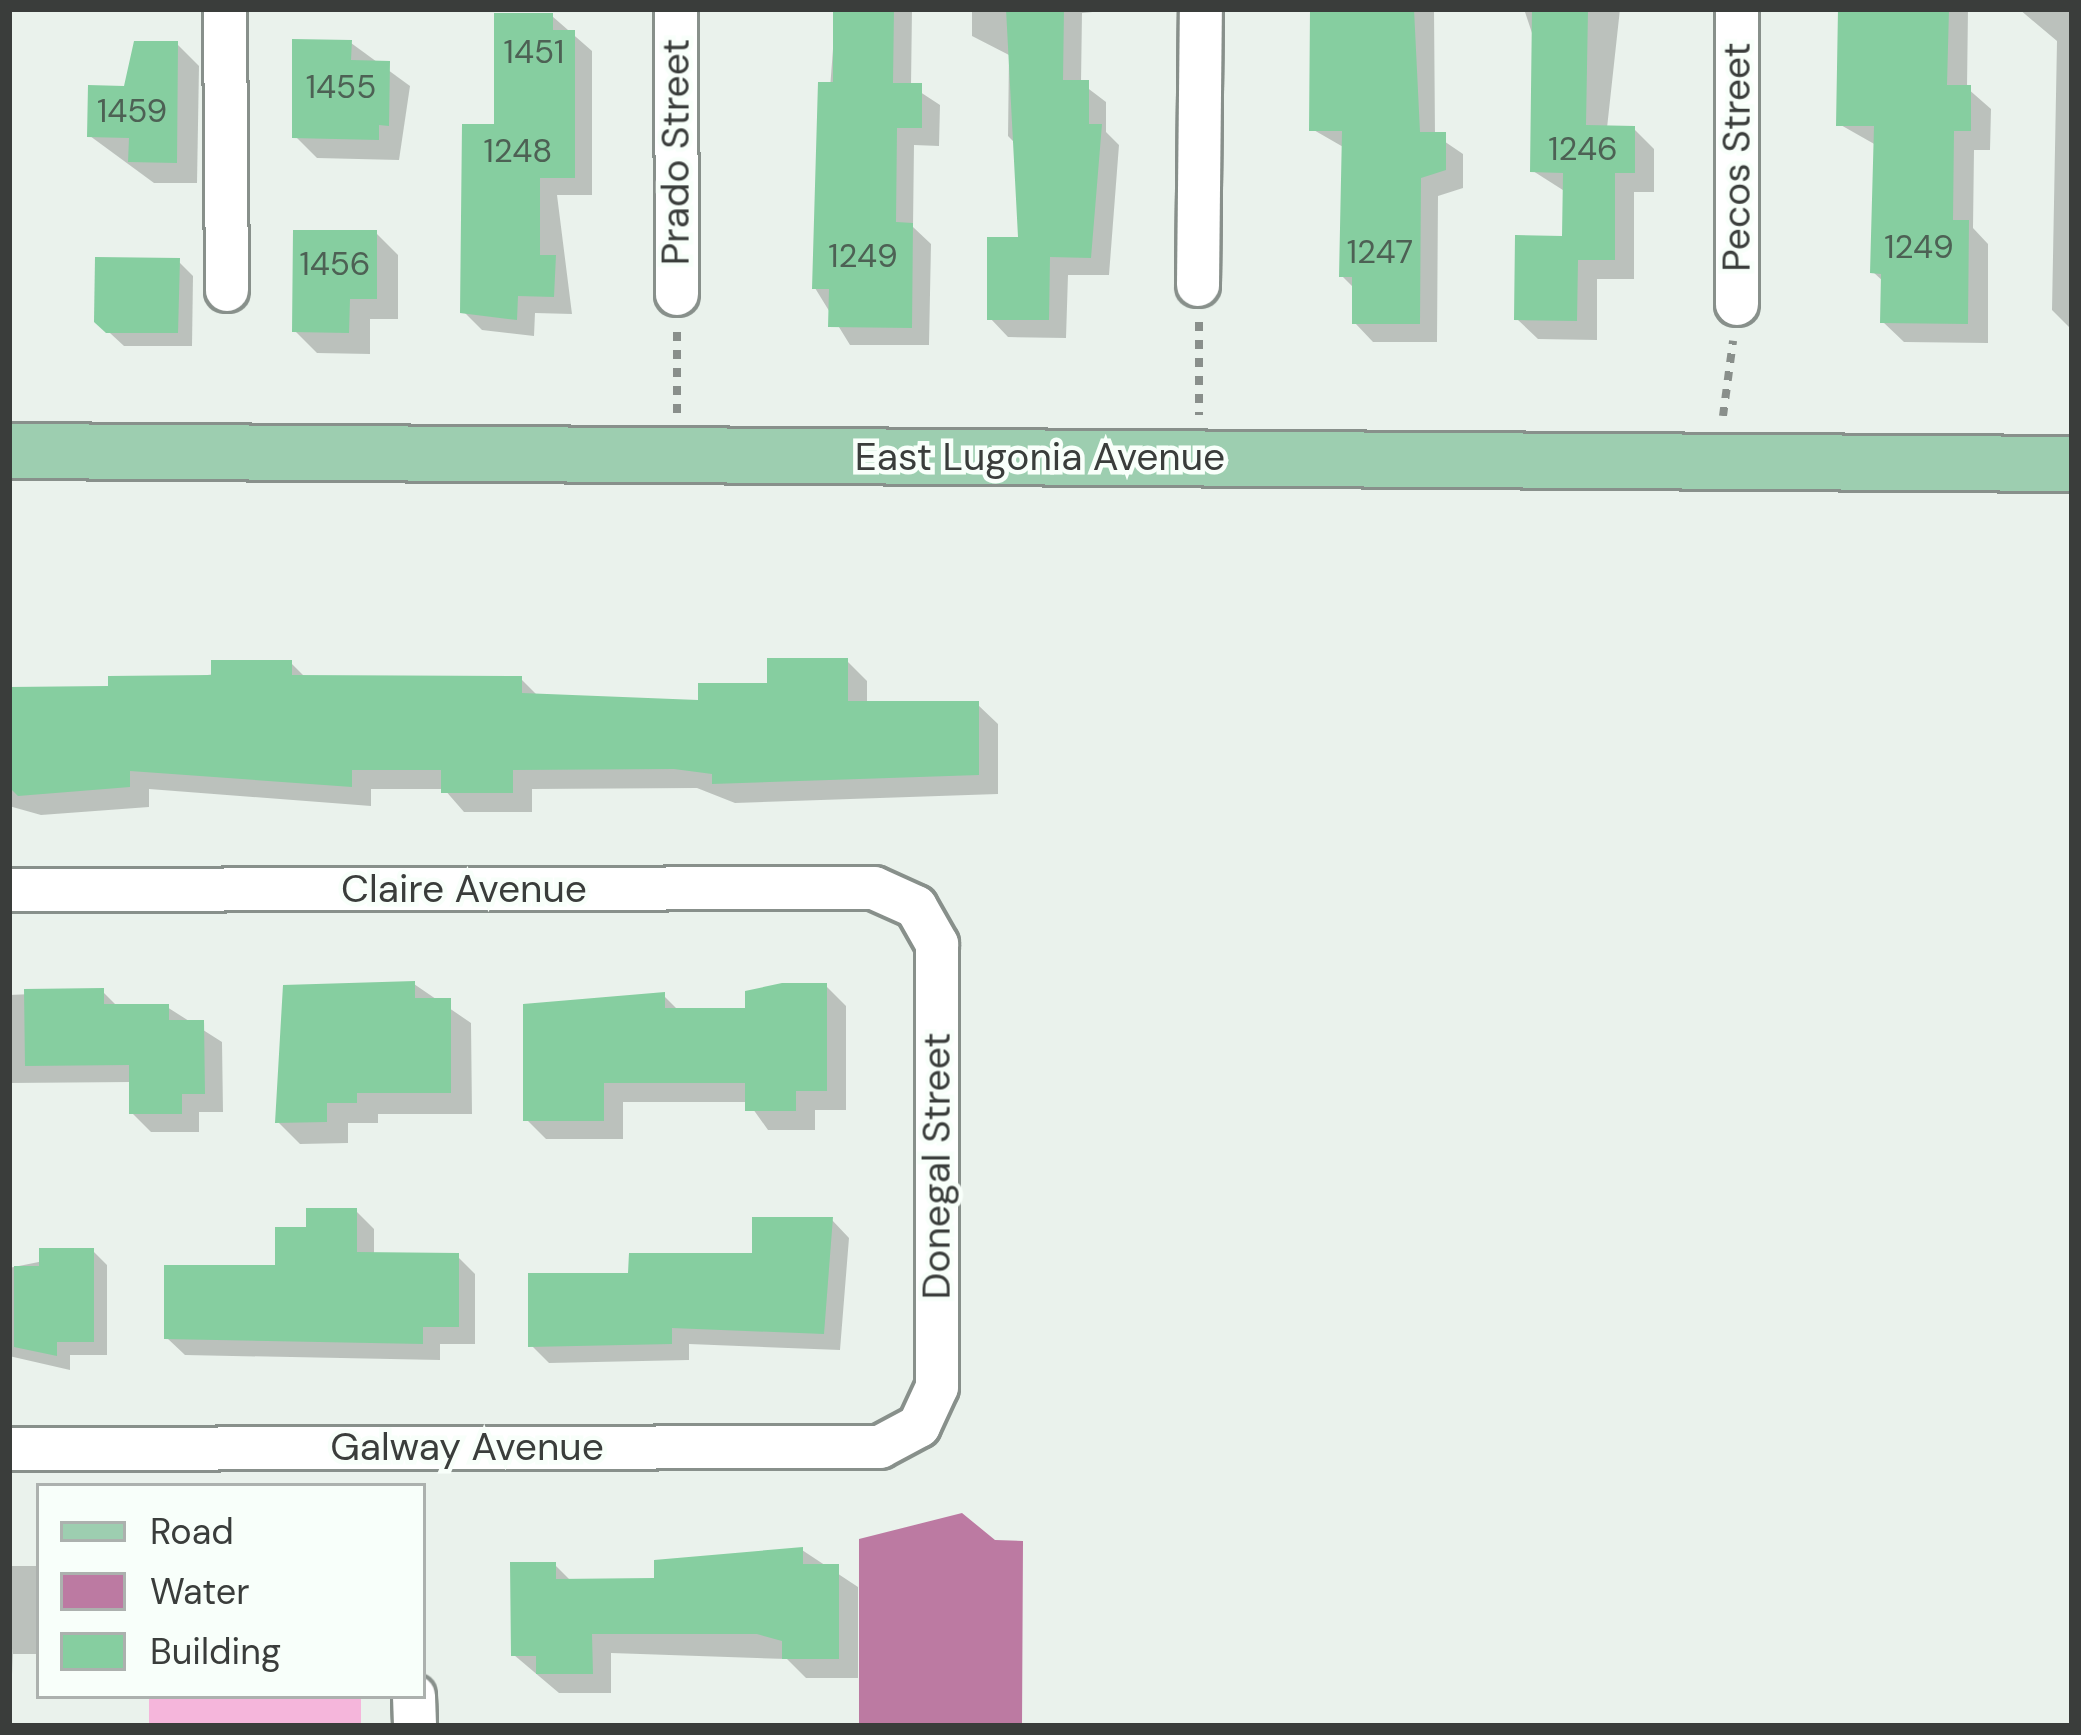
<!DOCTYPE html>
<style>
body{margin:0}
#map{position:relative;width:2081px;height:1735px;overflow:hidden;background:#eaf2ec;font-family:"DM Sans",sans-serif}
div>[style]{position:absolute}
.green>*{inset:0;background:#f5b6db;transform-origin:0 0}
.water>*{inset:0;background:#bc7aa2}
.shadow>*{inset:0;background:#0003}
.building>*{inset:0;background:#86cea0}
.path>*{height:8px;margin-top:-4px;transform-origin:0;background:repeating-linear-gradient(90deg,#898f8b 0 9px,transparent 0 18px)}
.roads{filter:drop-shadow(3px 0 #88908b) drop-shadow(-3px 0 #88908b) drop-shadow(0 3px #88908b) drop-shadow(0 -3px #88908b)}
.minor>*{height:42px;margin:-21px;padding:0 21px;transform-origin:21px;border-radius:21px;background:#fff}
.major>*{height:54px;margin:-27px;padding:0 27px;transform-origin:27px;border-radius:27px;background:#9dceb0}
span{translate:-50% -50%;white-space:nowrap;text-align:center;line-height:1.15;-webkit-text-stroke:9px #f8fffa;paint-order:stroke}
.number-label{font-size:33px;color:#4d6154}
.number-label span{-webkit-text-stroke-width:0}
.street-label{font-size:39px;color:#3a3d3b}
.frame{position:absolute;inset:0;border:12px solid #3a3d3b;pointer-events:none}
.legend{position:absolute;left:36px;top:1483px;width:390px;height:216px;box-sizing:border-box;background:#f8fffa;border:3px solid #acb1ae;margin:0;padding:15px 21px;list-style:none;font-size:36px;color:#3a3d3b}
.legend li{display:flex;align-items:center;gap:24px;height:60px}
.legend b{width:60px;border:3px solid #acb1ae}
</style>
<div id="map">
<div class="green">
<div style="left:149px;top:1696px;width:212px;height:30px"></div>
</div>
<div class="water">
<div style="clip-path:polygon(962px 1513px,995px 1540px,1023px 1541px,1022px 1726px,859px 1726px,859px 1539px)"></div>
</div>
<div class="shadow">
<div style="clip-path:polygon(836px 9px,912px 9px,911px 86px,940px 105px,939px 146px,914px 145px,913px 227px,931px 244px,929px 345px,850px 345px,815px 288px)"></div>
<div style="clip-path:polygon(972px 9px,1125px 9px,1082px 13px,1081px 83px,1106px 102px,1106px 132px,1119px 145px,1109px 275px,1068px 275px,1066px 338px,1008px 337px,990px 318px,1021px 240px,1022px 150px,1008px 136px,1009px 55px,972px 36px)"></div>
<div style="clip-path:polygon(1313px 9px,1434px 9px,1435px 135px,1463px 154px,1463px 188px,1438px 196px,1437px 342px,1373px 342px,1355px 323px,1355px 289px,1342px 276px,1345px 148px,1312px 129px)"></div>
<div style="clip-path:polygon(1524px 9px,1620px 9px,1607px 128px,1634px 129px,1654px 149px,1654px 192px,1634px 192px,1634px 279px,1597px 279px,1597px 340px,1538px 339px,1517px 319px,1565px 239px,1566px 192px,1533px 171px,1535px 42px)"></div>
<div style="clip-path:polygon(1841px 9px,1968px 9px,1967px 88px,1991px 109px,1990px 150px,1974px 150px,1973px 228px,1988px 244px,1988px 343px,1904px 342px,1883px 322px,1884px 282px,1873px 272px,1876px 145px,1839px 124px)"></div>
<div style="clip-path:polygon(2019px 9px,2072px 9px,2072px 330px,2052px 310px,2057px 41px)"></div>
<div style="clip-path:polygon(552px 16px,592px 51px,592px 195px,557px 195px,572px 314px,535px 313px,534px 336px,482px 330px,463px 311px,497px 128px)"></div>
<div style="clip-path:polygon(351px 43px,410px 86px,399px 160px,317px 158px,295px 136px)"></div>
<div style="clip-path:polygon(177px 44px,199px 66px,197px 183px,154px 183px,90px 136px)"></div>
<div style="clip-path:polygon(376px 233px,398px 255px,398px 319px,370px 319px,370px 354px,317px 353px,295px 331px)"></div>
<div style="clip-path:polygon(178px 261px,193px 276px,192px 346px,124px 346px,97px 321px)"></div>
<div style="clip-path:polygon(847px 661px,867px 681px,867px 704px,977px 704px,998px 724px,998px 794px,735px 803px,697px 788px,532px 789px,532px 812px,464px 812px,444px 789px,371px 789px,371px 806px,149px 789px,149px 807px,41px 815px,9px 806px,9px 690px,111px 689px,291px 663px,306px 678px,521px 679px,539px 697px,701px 703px)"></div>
<div style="clip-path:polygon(414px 984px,471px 1023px,472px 1114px,378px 1114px,378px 1123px,348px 1123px,348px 1143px,300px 1144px,278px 1122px)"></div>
<div style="clip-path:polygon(826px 986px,846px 1006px,846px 1110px,815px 1110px,815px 1130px,768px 1130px,748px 1102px,623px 1102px,623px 1139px,546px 1139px,526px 1119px,663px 995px,679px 1011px,748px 1011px)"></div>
<div style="clip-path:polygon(102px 991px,118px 1007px,167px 1007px,222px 1042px,223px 1112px,199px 1112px,199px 1132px,151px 1132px,132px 1113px,132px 1082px,9px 1083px,9px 995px)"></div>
<div style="clip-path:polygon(356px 1211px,374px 1229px,374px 1255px,457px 1256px,475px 1274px,475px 1344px,440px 1344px,440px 1360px,185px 1355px,167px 1338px,278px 1268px,309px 1230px)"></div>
<div style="clip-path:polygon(832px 1220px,849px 1238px,840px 1350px,689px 1344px,689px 1360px,549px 1363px,531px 1345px,631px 1276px,755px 1256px)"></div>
<div style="clip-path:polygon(93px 1251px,107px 1265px,107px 1355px,70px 1355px,70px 1370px,9px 1356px,9px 1268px)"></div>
<div style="clip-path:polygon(802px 1550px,858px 1587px,858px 1678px,806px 1678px,787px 1659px,611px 1653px,611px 1693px,559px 1693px,514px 1655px,555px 1565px,572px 1582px,657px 1581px)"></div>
<div style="clip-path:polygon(9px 1566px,39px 1566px,39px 1654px,13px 1654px,13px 1675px)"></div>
</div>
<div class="building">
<div style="clip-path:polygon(833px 9px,894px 9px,893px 83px,922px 83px,922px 128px,897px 128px,896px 222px,913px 223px,912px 328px,828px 327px,829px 289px,812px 289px,818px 82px,833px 82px)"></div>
<div style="clip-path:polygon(1006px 9px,1064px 9px,1063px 80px,1089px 80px,1089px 124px,1102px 124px,1091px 258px,1050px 257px,1049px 320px,987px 320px,987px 237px,1018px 237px)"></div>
<div style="clip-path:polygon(1310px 9px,1414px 9px,1420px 132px,1446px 132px,1446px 170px,1421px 178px,1420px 324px,1352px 324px,1352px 277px,1339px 277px,1342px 131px,1309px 131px)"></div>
<div style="clip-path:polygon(1532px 9px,1588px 9px,1586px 125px,1635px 126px,1635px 173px,1615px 173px,1615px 260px,1578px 260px,1577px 321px,1514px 320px,1515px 235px,1562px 236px,1563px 173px,1530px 172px)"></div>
<div style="clip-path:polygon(1838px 9px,1949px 9px,1947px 85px,1971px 85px,1971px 131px,1954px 131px,1953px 220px,1969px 220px,1968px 324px,1880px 323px,1881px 274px,1870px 273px,1874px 126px,1836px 126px)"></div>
<div style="clip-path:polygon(494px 13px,553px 13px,553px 30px,575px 30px,575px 178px,540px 178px,540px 255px,556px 255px,554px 297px,518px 296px,517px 320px,460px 313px,462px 124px,494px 124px)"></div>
<div style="clip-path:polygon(292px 39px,352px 40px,351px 60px,390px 61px,389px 126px,379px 125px,379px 140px,292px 138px)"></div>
<div style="clip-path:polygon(134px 41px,178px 41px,177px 163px,128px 162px,129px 138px,87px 137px,88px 85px,124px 86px)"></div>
<div style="clip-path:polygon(293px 230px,377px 230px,377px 299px,350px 299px,349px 333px,292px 332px)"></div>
<div style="clip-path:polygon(95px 257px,180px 258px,178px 333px,106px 333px,94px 322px)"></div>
<div style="clip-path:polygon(767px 658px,848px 658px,848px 701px,979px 701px,979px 775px,712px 784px,712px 774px,674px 769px,513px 770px,513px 793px,441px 793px,441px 770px,352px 770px,352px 787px,130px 771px,130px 787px,18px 796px,9px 787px,9px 687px,108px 686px,108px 676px,211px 675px,211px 660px,292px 660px,292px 675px,522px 676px,522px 693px,698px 700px,698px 683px,767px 683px)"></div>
<div style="clip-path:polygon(415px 981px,415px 998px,451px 998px,451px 1093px,357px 1093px,357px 1103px,327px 1103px,327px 1122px,275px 1123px,283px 985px)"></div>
<div style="clip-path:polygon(782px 983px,827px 983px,827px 1091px,796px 1091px,796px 1111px,745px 1111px,745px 1083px,604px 1083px,604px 1121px,523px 1121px,523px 1004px,665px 992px,665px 1008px,745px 1008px,745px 991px)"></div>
<div style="clip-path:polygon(104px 988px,104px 1004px,169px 1004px,169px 1020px,204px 1020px,205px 1094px,182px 1094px,182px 1114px,129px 1114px,129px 1065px,25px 1066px,24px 989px)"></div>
<div style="clip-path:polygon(306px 1208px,357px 1208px,357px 1252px,459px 1253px,459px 1327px,423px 1327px,423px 1344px,164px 1339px,164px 1265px,275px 1265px,275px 1227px,306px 1227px)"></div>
<div style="clip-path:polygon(752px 1217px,833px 1217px,824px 1334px,672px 1328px,672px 1344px,528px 1347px,528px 1273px,628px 1273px,629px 1253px,752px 1253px)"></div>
<div style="clip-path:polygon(39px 1248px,94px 1248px,94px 1342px,57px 1342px,57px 1356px,14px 1347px,14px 1266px,39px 1266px)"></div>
<div style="clip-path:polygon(803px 1547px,803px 1564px,839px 1564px,839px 1659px,782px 1659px,782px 1641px,757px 1634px,592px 1634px,593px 1674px,536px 1674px,536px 1656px,511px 1656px,510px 1562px,556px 1562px,556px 1579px,654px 1578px,654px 1560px)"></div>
</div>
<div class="path">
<div style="left:1199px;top:322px;width:93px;rotate:90deg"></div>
<div style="left:677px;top:332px;width:81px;rotate:90deg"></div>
<div style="left:1723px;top:416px;width:76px;rotate:-82.4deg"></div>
</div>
<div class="roads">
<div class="minor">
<div style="left:225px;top:9px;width:281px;rotate:89.6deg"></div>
<div style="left:676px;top:9px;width:285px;rotate:89.8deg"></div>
<div style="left:1737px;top:9px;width:295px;rotate:90deg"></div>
<div style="left:1198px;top:285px;width:276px;rotate:-89.4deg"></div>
<div style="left:9px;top:890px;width:865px;rotate:-0.13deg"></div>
<div style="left:874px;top:888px;width:46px;rotate:24.3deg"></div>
<div style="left:916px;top:907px;width:43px;rotate:60.4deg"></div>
<div style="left:937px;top:944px;width:443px;rotate:90deg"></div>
<div style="left:937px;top:1387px;width:43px;rotate:114.8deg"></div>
<div style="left:919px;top:1426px;width:44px;rotate:151.7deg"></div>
<div style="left:880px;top:1447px;width:871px;rotate:179.87deg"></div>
<div style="left:414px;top:1696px;width:30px;rotate:88deg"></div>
</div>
<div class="major">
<div style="left:9px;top:451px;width:2063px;rotate:0.36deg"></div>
</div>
</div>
<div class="number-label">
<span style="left:534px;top:52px">1451</span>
<span style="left:341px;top:87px">1455</span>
<span style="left:132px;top:111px">1459</span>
<span style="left:1583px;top:149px">1246</span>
<span style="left:518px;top:151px">1248</span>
<span style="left:1919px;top:247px">1249</span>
<span style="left:1380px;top:252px">1247</span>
<span style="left:863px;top:256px">1249</span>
<span style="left:335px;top:264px">1456</span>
</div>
<div class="street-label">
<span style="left:676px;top:152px;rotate:-90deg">Prado Street</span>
<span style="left:1737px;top:157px;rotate:-90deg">Pecos Street</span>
<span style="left:1040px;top:457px">East Lugonia Avenue</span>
<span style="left:464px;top:889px">Claire Avenue</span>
<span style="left:937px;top:1166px;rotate:-90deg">Donegal Street</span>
<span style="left:467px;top:1447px">Galway Avenue</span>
</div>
<div class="frame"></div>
<ul class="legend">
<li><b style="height:15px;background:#9dceb0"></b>Road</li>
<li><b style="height:33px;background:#bc7aa2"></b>Water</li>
<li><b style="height:33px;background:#86cea0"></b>Building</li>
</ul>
</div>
